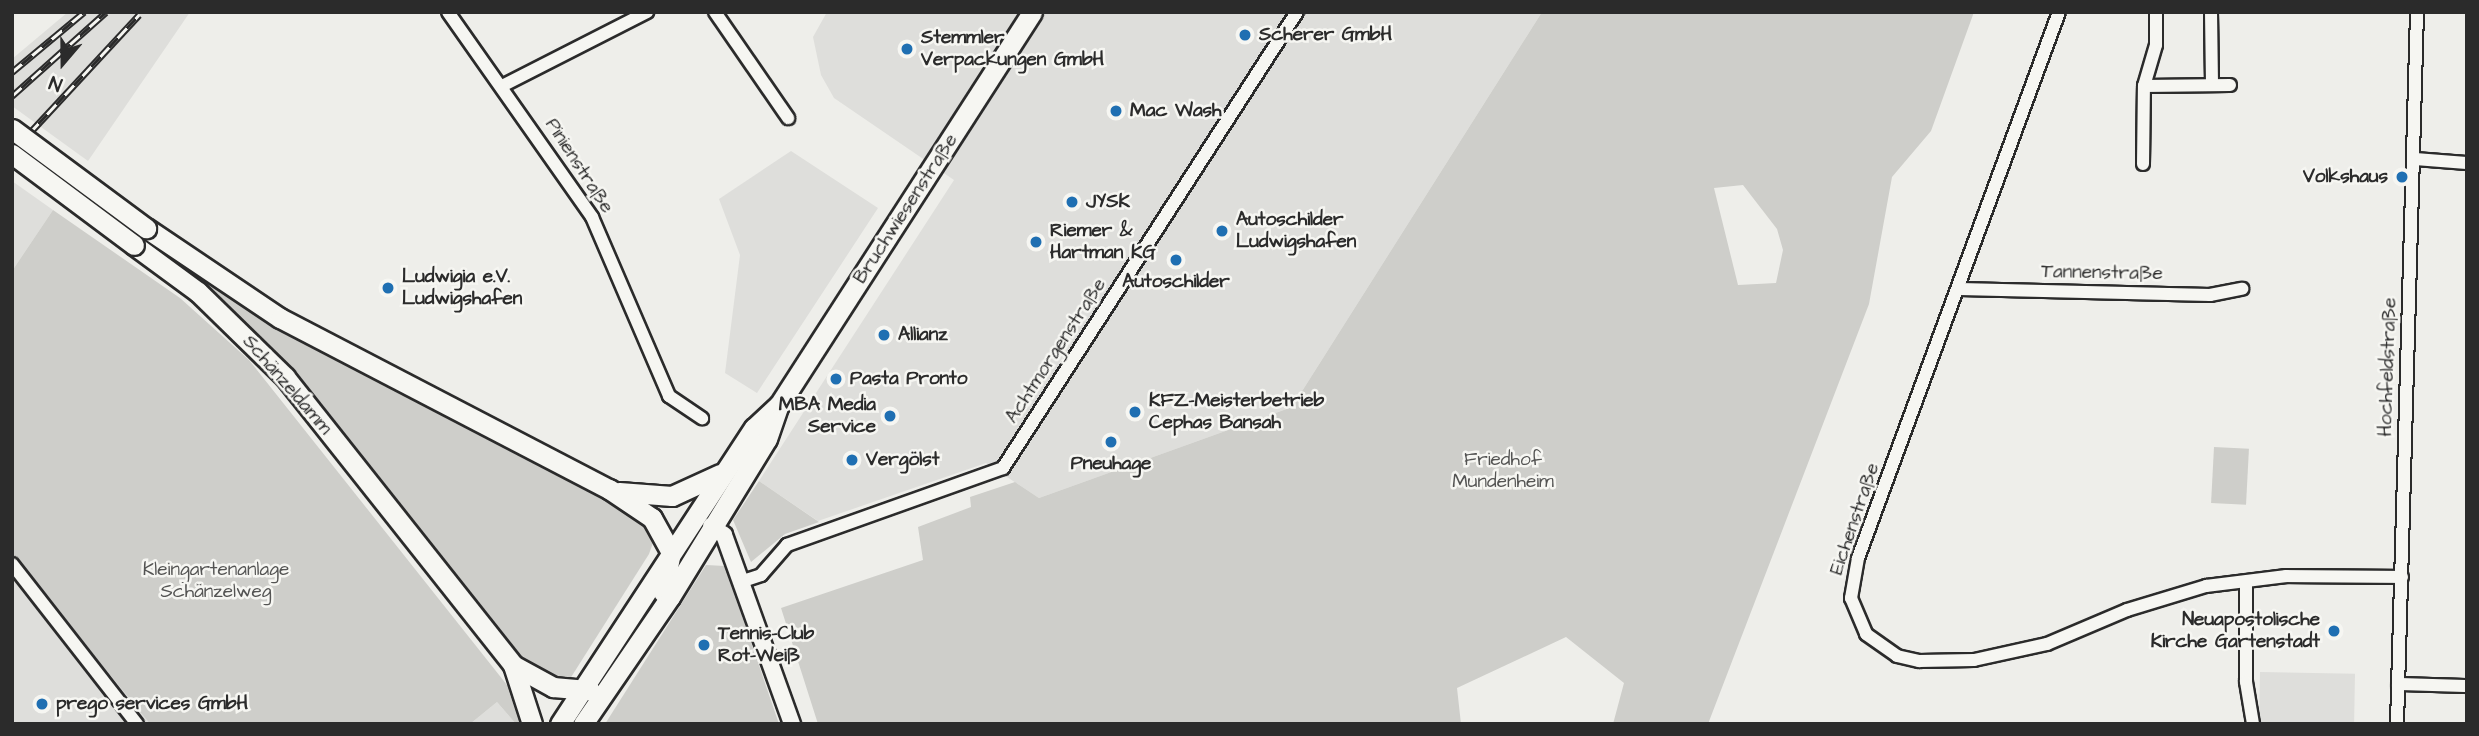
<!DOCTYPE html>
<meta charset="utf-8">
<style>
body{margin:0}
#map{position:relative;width:2479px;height:736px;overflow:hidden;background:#eeeeea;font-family:"Architects Daughter",sans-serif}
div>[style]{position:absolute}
.built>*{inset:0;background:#dededb;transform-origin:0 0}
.green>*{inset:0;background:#cececa;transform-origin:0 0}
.roads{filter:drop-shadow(2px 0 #2b2b2b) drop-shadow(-2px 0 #2b2b2b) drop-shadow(0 2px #2b2b2b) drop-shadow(0 -2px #2b2b2b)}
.minor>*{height:12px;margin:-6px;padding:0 6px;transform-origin:6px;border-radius:6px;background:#f6f6f2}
.tertiary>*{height:16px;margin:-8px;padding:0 8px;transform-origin:8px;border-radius:8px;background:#f6f6f2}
.secondary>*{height:19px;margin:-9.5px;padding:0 9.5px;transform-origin:9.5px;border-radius:9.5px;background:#f6f6f2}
.rail>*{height:7px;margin-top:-3.5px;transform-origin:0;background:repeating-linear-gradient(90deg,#f6f6f2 0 13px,#2b2b2b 0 26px);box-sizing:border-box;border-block:2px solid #2b2b2b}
.bridges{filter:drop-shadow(2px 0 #2b2b2b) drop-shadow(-2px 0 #2b2b2b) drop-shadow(0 2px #2b2b2b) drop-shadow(0 -2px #2b2b2b)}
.secondary-bridge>*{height:19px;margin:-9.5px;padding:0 9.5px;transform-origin:9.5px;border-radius:9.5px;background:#f6f6f2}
.dots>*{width:19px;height:19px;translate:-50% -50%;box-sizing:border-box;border:4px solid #f6f6f2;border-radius:50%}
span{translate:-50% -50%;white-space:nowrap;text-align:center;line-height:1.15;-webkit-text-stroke:5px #f6f6f2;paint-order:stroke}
.poi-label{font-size:19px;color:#2b2b2b;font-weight:700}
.left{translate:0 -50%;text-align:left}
.right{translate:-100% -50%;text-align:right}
.street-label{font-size:19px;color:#2b2b2b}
.park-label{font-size:19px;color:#545453}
.frame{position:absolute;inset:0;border:14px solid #2b2b2b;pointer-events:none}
.north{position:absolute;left:28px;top:28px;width:70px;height:70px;-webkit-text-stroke:5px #f6f6f2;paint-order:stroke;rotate:200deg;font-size:19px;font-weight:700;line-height:28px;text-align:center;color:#2b2b2b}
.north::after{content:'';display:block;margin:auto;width:24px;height:32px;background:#2b2b2b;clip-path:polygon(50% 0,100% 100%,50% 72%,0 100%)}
</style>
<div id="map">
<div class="built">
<div style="clip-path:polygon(68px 12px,190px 12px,88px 161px,12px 106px,12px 59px)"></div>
<div style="clip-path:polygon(827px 12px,1542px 12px,1292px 407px,1039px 498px,986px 463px,818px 521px,759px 481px,954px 180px,834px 98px,821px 75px,813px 37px)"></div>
<div style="clip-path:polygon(791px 151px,878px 208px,757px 393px,725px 373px,740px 255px,719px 199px)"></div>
<div style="clip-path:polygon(12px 181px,53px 210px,12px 271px)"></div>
<div style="clip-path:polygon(12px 554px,17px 559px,150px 724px,12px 724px)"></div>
<div style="left:2260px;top:672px;width:95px;height:52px;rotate:1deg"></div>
<div style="clip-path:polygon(497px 702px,516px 724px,470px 724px)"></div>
</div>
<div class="green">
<div style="clip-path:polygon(evenodd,1542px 12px,1974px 12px,1931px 131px,1892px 177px,1869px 304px,1708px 724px,1613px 724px,1624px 683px,1566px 637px,1457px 688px,1461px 724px,818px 724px,781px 608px,923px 560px,918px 527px,971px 507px,970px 497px,1015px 482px,1039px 498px,1292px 407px,1542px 12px,1743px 185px,1777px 229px,1783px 250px,1776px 283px,1738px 285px,1714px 188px,1743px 185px)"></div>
<div style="clip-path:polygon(53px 210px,180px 298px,249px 360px,538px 724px,516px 724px,497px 702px,470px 724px,150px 724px,12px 554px,12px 271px)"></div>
<div style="clip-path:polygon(205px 282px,635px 516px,654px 540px,649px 554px,568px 682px,523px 666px)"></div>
<div style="left:2214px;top:447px;width:35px;height:56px;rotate:3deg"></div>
<div style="clip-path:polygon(759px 481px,819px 522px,785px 534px,751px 562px,733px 520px)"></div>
<div style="clip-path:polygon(706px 565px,725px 566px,779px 724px,605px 724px)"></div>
</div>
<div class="roads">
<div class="minor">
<div style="left:448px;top:12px;width:251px;rotate:54.9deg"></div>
<div style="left:592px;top:217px;width:195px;rotate:66.7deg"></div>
<div style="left:669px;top:396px;width:40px;rotate:34deg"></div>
<div style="left:715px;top:12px;width:129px;rotate:55.4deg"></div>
<div style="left:2059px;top:12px;width:582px;rotate:110.21deg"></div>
<div style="left:1858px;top:558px;width:41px;rotate:99.9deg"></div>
<div style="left:1851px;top:598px;width:39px;rotate:67deg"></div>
<div style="left:1866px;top:634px;width:38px;rotate:35deg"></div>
<div style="left:1897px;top:656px;width:23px;rotate:13deg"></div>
<div style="left:1919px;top:661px;width:55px;rotate:-1deg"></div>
<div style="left:1974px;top:660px;width:75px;rotate:-12.4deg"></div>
<div style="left:2047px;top:644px;width:87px;rotate:-23deg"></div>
<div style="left:2127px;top:610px;width:83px;rotate:-16.9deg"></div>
<div style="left:2206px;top:586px;width:81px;rotate:-7.1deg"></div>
<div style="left:2286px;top:576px;width:116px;rotate:0.5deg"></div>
<div style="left:2211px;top:12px;width:73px;rotate:89.2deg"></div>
<div style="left:502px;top:86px;width:163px;rotate:-27deg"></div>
<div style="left:2144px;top:86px;width:86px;rotate:-0.7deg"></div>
<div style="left:2415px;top:159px;width:52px;rotate:4.4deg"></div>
<div style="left:2143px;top:164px;width:78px;rotate:-89.3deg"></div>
<div style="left:2144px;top:86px;width:43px;rotate:-73.7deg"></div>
<div style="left:2156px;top:45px;width:33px;rotate:-90deg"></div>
<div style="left:1960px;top:289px;width:250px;rotate:1.4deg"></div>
<div style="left:2210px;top:295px;width:33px;rotate:-11deg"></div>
<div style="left:12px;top:564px;width:203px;rotate:52deg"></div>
<div style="left:743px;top:581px;width:19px;rotate:-18deg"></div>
<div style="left:761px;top:575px;width:40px;rotate:-49deg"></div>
<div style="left:787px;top:545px;width:229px;rotate:-19.6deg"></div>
<div style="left:1003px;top:468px;width:543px;rotate:-57.19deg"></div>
<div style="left:2246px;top:582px;width:100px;rotate:90deg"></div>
<div style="left:2246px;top:682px;width:43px;rotate:80.5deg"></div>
<div style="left:2398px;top:684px;width:69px;rotate:1.7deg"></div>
<div style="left:2397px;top:724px;width:712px;rotate:-88.39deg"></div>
</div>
<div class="tertiary">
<div style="left:711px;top:526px;width:16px;rotate:35deg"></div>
<div style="left:724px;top:535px;width:201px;rotate:70.2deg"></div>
</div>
<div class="secondary">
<div style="left:146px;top:228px;width:161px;rotate:33.9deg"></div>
<div style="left:280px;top:318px;width:371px;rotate:27.5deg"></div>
<div style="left:609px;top:489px;width:52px;rotate:34deg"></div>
<div style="left:652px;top:518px;width:39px;rotate:61deg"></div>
<div style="left:671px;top:552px;width:41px;rotate:101.3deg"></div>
<div style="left:134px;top:245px;width:79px;rotate:36.3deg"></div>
<div style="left:198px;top:292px;width:122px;rotate:44.3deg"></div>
<div style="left:285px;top:377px;width:367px;rotate:51.6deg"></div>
<div style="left:513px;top:665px;width:62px;rotate:72.1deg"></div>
<div style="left:619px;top:492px;width:53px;rotate:4.3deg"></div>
<div style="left:672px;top:496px;width:53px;rotate:-24.6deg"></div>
<div style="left:513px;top:665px;width:46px;rotate:28.8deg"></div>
<div style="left:553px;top:687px;width:37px;rotate:5deg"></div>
<div style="left:560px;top:724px;width:354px;rotate:-56.8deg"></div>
<div style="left:754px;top:428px;width:33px;rotate:-43deg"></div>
<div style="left:583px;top:724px;width:154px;rotate:-55.6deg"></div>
<div style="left:670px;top:597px;width:185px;rotate:-58.5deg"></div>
<div style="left:767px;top:439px;width:36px;rotate:-71deg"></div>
<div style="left:779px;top:405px;width:467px;rotate:-57.2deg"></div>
</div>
</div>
<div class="rail">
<div style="left:12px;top:72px;width:94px;rotate:-39.8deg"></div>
<div style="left:12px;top:96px;width:126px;rotate:-41.8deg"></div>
<div style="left:12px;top:152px;width:187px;rotate:-47.2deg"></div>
<div style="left:12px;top:166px;width:26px;rotate:-53deg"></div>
</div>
<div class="bridges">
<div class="secondary-bridge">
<div style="left:12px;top:129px;width:167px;rotate:36.5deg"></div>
<div style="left:12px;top:154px;width:152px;rotate:36.7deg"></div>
</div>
</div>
<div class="dots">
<div style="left:1245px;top:35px;background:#1f6fb2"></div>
<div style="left:907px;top:49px;background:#1f6fb2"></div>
<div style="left:1116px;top:111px;background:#1f6fb2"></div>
<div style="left:2402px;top:177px;background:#1f6fb2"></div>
<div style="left:1072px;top:202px;background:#1f6fb2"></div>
<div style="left:1222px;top:231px;background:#1f6fb2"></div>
<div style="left:1036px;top:242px;background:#1f6fb2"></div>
<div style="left:1176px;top:260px;background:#1f6fb2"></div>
<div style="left:388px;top:288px;background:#1f6fb2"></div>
<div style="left:884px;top:335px;background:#1f6fb2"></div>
<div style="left:836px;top:379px;background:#1f6fb2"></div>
<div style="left:1135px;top:412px;background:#1f6fb2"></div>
<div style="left:890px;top:416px;background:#1f6fb2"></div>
<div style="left:1111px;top:442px;background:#1f6fb2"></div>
<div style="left:852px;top:460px;background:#1f6fb2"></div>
<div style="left:2334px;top:631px;background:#1f6fb2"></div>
<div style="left:704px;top:645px;background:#1f6fb2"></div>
<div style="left:42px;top:704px;background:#1f6fb2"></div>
</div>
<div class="poi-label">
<span class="left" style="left:1259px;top:35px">Scherer GmbH</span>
<span class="left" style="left:921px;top:49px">Stemmler<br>Verpackungen GmbH</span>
<span class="left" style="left:1130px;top:111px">Mac Wash</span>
<span class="right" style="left:2388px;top:177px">Volkshaus</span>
<span class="left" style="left:1086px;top:202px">JYSK</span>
<span class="left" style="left:1236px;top:231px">Autoschilder<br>Ludwigshafen</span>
<span class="left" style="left:1050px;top:242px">Riemer &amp;<br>Hartman KG</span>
<span class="left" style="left:402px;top:288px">Ludwigia e.V.<br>Ludwigshafen</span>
<span style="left:1176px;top:282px">Autoschilder</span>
<span class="left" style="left:898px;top:335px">Allianz</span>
<span class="left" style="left:850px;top:379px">Pasta Pronto</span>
<span class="left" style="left:1149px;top:412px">KFZ-Meisterbetrieb<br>Cephas Bansah</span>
<span class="right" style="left:876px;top:416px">MBA Media<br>Service</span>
<span class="left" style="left:866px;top:460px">Vergölst</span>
<span style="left:1111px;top:464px">Pneuhage</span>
<span class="right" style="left:2320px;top:631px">Neuapostolische<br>Kirche Gartenstadt</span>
<span class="left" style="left:718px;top:645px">Tennis-Club<br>Rot-Weiß</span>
<span class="left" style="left:56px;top:704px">prego services GmbH</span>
</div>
<div class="street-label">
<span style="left:579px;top:166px;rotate:57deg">Pinienstraße</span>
<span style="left:906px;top:209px;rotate:-57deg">Bruchwiesenstraße</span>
<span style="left:2102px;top:273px;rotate:1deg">Tannenstraße</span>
<span style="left:1056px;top:351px;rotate:-57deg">Achtmorgenstraße</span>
<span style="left:2388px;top:367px;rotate:-88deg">Hochfeldstraße</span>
<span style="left:287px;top:385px;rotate:49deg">Schänzeldamm</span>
<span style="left:1855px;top:519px;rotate:-71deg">Eichenstraße</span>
</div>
<div class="park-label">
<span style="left:1503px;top:471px">Friedhof<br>Mundenheim</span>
<span style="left:216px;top:581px">Kleingartenanlage<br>Schänzelweg</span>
</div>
<div class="frame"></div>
<div class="north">N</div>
</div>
